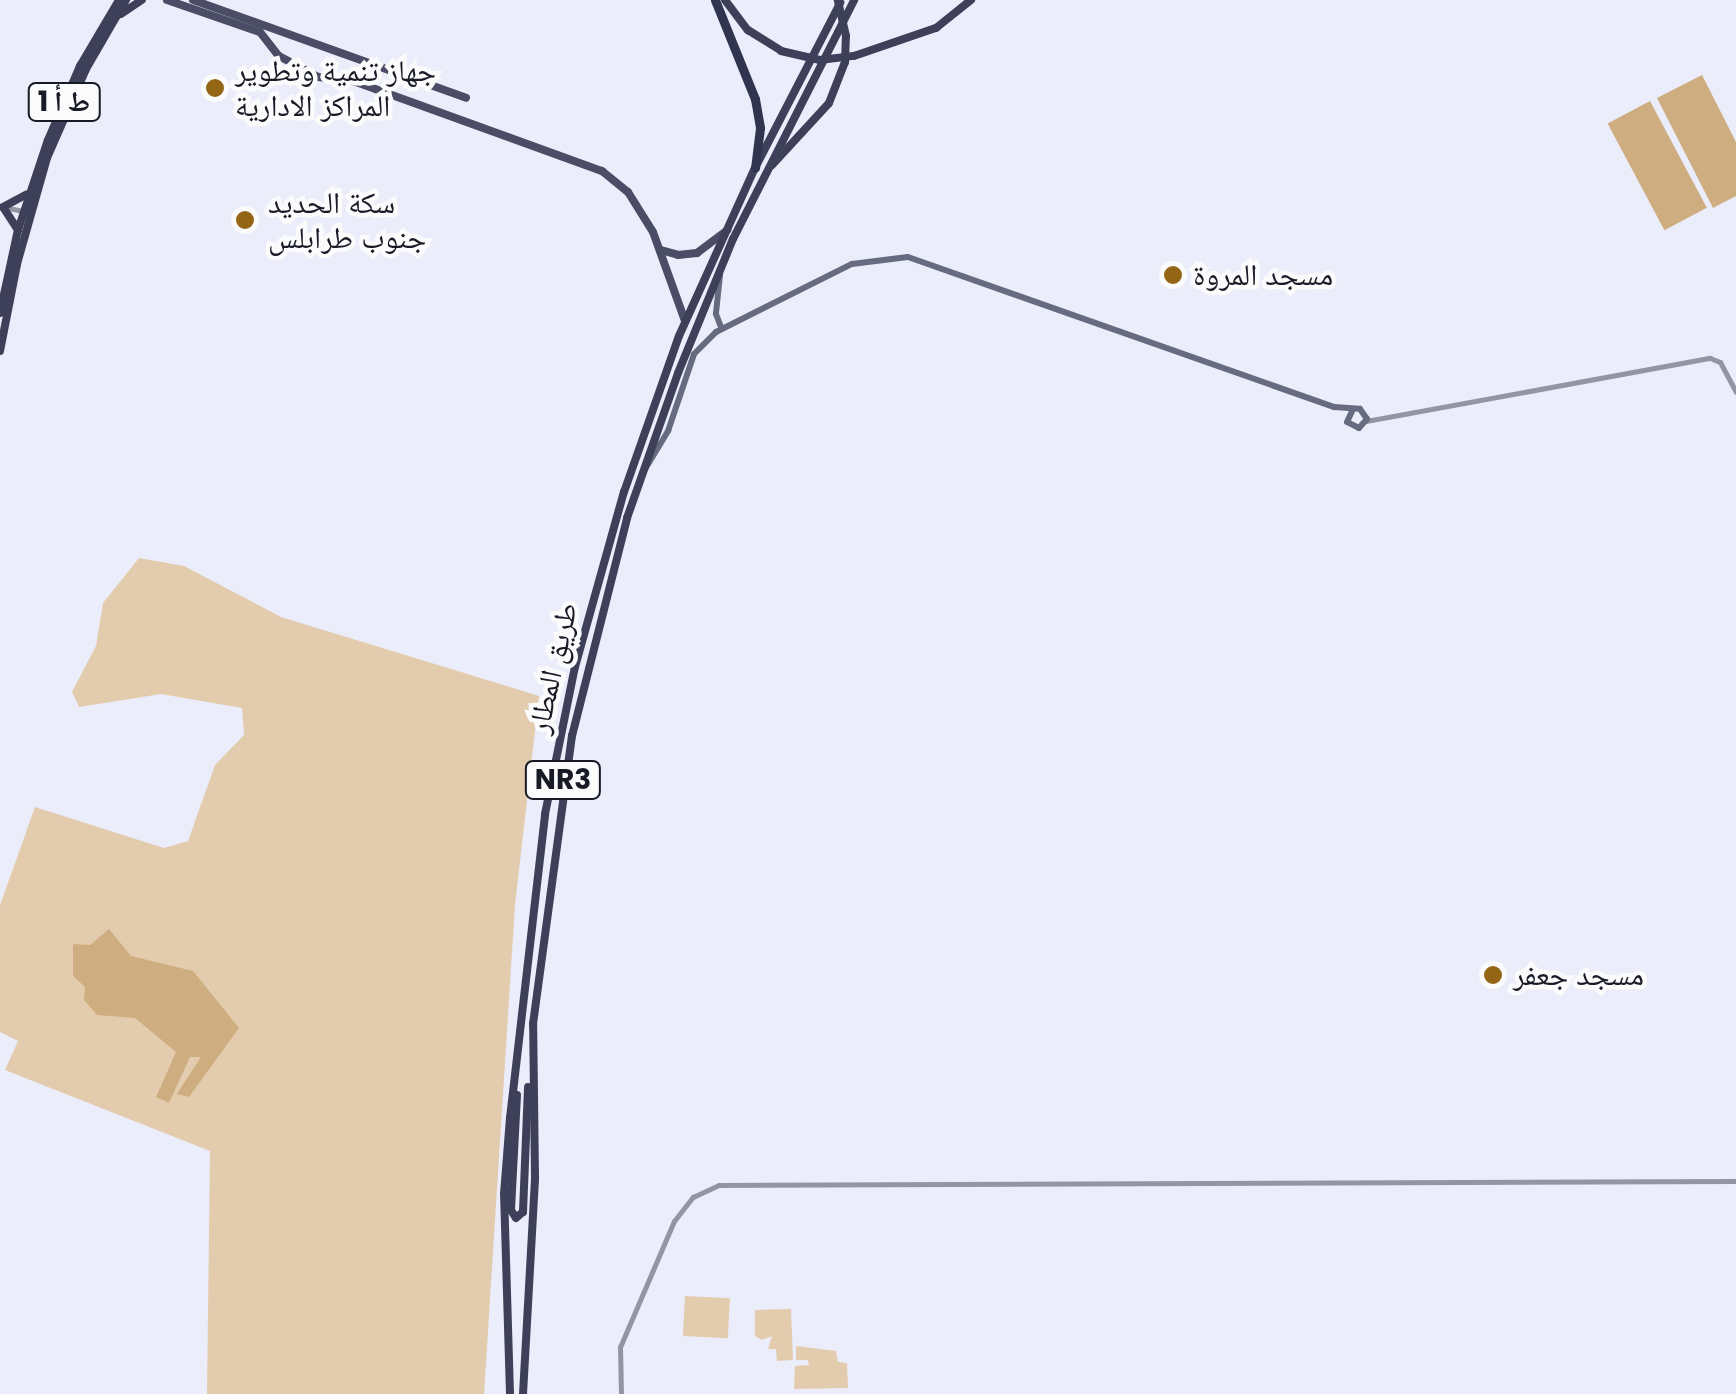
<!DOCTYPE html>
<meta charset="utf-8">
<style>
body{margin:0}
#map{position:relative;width:1736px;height:1394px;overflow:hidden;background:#ebedfb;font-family:Poppins,"Noto Naskh Arabic",sans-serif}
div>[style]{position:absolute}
.green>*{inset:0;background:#e3ccae;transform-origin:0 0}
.water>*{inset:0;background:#cead81;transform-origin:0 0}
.tertiary>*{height:5px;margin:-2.5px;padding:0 2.5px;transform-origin:2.5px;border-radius:2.5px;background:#9395a3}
.secondary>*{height:6px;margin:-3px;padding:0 3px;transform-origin:3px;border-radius:3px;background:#676b7f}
.primary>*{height:8px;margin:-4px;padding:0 4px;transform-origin:4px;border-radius:4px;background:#4a4d65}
.trunk>*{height:8px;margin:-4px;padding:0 4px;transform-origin:4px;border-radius:4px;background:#3e405a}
.motorway>*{height:9px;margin:-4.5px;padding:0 4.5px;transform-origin:4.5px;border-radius:4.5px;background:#31344f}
.trunk-bridge>*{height:8px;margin:-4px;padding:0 4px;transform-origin:4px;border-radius:4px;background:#3e405a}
.dots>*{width:28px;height:28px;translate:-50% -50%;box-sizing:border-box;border:5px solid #fbfbfb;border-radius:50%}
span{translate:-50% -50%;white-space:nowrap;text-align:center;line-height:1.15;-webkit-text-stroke:9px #fbfbfb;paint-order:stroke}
.shield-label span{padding:2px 8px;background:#fbfbfb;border:2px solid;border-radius:8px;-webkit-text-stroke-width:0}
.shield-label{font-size:28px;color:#181a26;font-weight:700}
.poi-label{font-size:30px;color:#181a26}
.left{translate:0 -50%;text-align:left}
.street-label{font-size:30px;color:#181a26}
</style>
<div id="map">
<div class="green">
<div style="clip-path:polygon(139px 558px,184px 566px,281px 617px,539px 696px,515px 905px,484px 1394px,207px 1394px,210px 1151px,5px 1070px,18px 1041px,0 1032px,0 905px,35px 807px,164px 848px,188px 841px,215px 765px,244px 735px,242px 708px,161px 694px,79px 707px,72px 692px,96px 646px,103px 603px)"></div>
<div style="left:685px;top:1296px;width:45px;height:40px;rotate:3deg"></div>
<div style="clip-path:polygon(791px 1309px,793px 1360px,777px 1361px,776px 1349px,768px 1349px,772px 1336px,762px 1340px,755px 1336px,755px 1310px)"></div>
<div style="clip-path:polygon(796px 1346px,836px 1351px,838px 1362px,847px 1363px,848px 1388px,794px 1389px,795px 1366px,809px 1365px,808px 1360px,796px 1360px)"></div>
</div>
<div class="water">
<div style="clip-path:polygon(1702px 75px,1736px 142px,1736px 196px,1713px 208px,1657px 98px)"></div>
<div style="left:1650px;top:101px;width:121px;height:48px;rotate:62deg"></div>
<div style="clip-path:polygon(109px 929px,131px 956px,193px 971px,239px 1028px,189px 1097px,177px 1094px,201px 1057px,190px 1057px,169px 1103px,156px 1097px,176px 1052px,135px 1018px,97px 1015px,84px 1000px,85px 987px,73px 976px,73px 944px,90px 945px)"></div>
</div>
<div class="tertiary">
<div style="left:4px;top:207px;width:24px;rotate:12deg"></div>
<div style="left:1366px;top:421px;width:350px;rotate:-10.4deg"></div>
<div style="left:1710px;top:358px;width:11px;rotate:22deg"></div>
<div style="left:1720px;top:362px;width:34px;rotate:62deg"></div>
<div style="left:621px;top:1394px;width:47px;rotate:-91.2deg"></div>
<div style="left:620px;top:1347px;width:137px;rotate:-66.8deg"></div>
<div style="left:674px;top:1221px;width:31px;rotate:-52deg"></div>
<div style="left:693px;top:1197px;width:29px;rotate:-25deg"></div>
<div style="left:719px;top:1185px;width:1017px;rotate:-0.23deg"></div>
</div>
<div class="secondary">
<div style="left:720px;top:275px;width:39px;rotate:96deg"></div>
<div style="left:716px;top:314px;width:14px;rotate:69deg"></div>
<div style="left:644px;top:471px;width:47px;rotate:-59deg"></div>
<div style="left:668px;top:431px;width:81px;rotate:-71.3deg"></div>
<div style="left:694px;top:354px;width:31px;rotate:-45deg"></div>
<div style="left:716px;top:332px;width:152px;rotate:-26.6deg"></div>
<div style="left:852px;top:264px;width:56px;rotate:-7.1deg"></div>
<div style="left:908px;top:257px;width:452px;rotate:19.4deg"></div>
<div style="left:1334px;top:407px;width:26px;rotate:4deg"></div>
<div style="left:1360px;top:409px;width:12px;rotate:55deg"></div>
<div style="left:1367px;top:419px;width:12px;rotate:132deg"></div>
<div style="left:1359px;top:428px;width:13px;rotate:-153deg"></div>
<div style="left:1347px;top:422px;width:14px;rotate:-65deg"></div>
</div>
<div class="primary">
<div style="left:167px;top:0;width:98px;rotate:19deg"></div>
<div style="left:260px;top:32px;width:31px;rotate:52deg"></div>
<div style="left:279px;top:56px;width:44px;rotate:28.3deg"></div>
<div style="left:318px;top:77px;width:38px;rotate:7deg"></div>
<div style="left:356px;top:82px;width:262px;rotate:19.9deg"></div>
<div style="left:602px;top:171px;width:33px;rotate:39deg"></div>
<div style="left:628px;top:192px;width:47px;rotate:58deg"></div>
<div style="left:653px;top:232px;width:95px;rotate:70.2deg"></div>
<div style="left:193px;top:0;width:290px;rotate:19.7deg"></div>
<div style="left:661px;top:250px;width:18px;rotate:16deg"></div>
<div style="left:678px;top:255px;width:19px;rotate:-6deg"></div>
<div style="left:697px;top:253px;width:38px;rotate:-37deg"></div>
</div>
<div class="trunk">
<div style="left:121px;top:14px;width:25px;rotate:-34deg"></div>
<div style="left:854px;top:56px;width:87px;rotate:-18.9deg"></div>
<div style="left:936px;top:28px;width:45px;rotate:-38.7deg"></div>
<div style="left:772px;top:165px;width:84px;rotate:-47.4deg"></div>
<div style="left:18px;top:230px;width:27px;rotate:-123deg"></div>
<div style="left:3px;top:207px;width:27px;rotate:-28deg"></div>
<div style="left:0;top:313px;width:85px;rotate:-77.8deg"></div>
<div style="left:18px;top:230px;width:95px;rotate:-71.6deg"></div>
<div style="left:48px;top:140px;width:81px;rotate:-66.6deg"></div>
<div style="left:80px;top:66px;width:77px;rotate:-59.4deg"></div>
<div style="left:0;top:351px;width:89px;rotate:-78.9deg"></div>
<div style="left:17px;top:264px;width:110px;rotate:-74.2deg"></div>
<div style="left:47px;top:158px;width:97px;rotate:-66.3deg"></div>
<div style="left:86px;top:69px;width:80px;rotate:-59.9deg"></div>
<div style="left:517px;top:1095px;width:115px;rotate:93deg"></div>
<div style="left:511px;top:1210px;width:9px;rotate:58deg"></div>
<div style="left:516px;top:1218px;width:9px;rotate:-41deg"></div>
<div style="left:523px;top:1212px;width:125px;rotate:-87.7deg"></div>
<div style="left:510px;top:1394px;width:200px;rotate:-91.7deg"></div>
<div style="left:504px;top:1194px;width:76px;rotate:-85.5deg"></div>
<div style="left:510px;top:1118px;width:306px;rotate:-83.4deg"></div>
<div style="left:545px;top:814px;width:150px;rotate:-78.5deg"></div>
<div style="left:575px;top:667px;width:182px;rotate:-74.4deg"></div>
<div style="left:624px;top:492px;width:165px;rotate:-70.6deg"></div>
<div style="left:679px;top:336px;width:184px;rotate:-65.7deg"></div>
<div style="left:755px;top:168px;width:186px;rotate:-62.7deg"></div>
<div style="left:523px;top:1394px;width:217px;rotate:-86.8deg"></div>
<div style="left:535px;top:1177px;width:153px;rotate:-90.7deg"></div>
<div style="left:533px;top:1024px;width:291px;rotate:-82.3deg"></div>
<div style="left:572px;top:736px;width:225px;rotate:-75.8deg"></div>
<div style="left:627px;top:518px;width:154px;rotate:-70.6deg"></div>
<div style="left:678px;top:373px;width:145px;rotate:-67.7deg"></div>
<div style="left:733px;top:239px;width:268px;rotate:-63.1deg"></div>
</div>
<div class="motorway">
<div style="left:715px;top:0;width:107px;rotate:68deg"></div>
<div style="left:755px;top:99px;width:29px;rotate:80deg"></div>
<div style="left:760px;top:128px;width:40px;rotate:97.1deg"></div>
</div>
<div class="trunk-bridge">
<div style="left:725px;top:0;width:38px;rotate:53deg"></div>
<div style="left:748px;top:30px;width:39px;rotate:32deg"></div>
<div style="left:781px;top:51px;width:40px;rotate:13deg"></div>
<div style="left:820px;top:60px;width:34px;rotate:-7deg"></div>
<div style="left:829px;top:103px;width:44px;rotate:-68.7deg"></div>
<div style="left:845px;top:62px;width:26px;rotate:-88deg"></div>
<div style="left:846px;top:36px;width:37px;rotate:-103deg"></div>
</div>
<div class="dots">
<div style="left:215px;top:88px;background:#946514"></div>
<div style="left:245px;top:220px;background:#946514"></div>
<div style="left:1173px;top:275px;background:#946514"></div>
<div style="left:1493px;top:975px;background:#946514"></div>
</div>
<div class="shield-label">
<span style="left:64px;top:102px">ط أ 1</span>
<span style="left:563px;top:780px">NR3</span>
</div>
<div class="poi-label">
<span class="left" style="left:235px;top:88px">جهاز تنمية وتطوير<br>المراكز الادارية</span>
<span class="left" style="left:268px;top:220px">سكة الحديد<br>جنوب طرابلس</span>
<span class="left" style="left:1193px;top:275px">مسجد المروة</span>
<span class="left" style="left:1513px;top:975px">مسجد جعفر</span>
</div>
<div class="street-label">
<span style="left:553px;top:668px;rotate:-77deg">طريق المطار</span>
</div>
</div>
